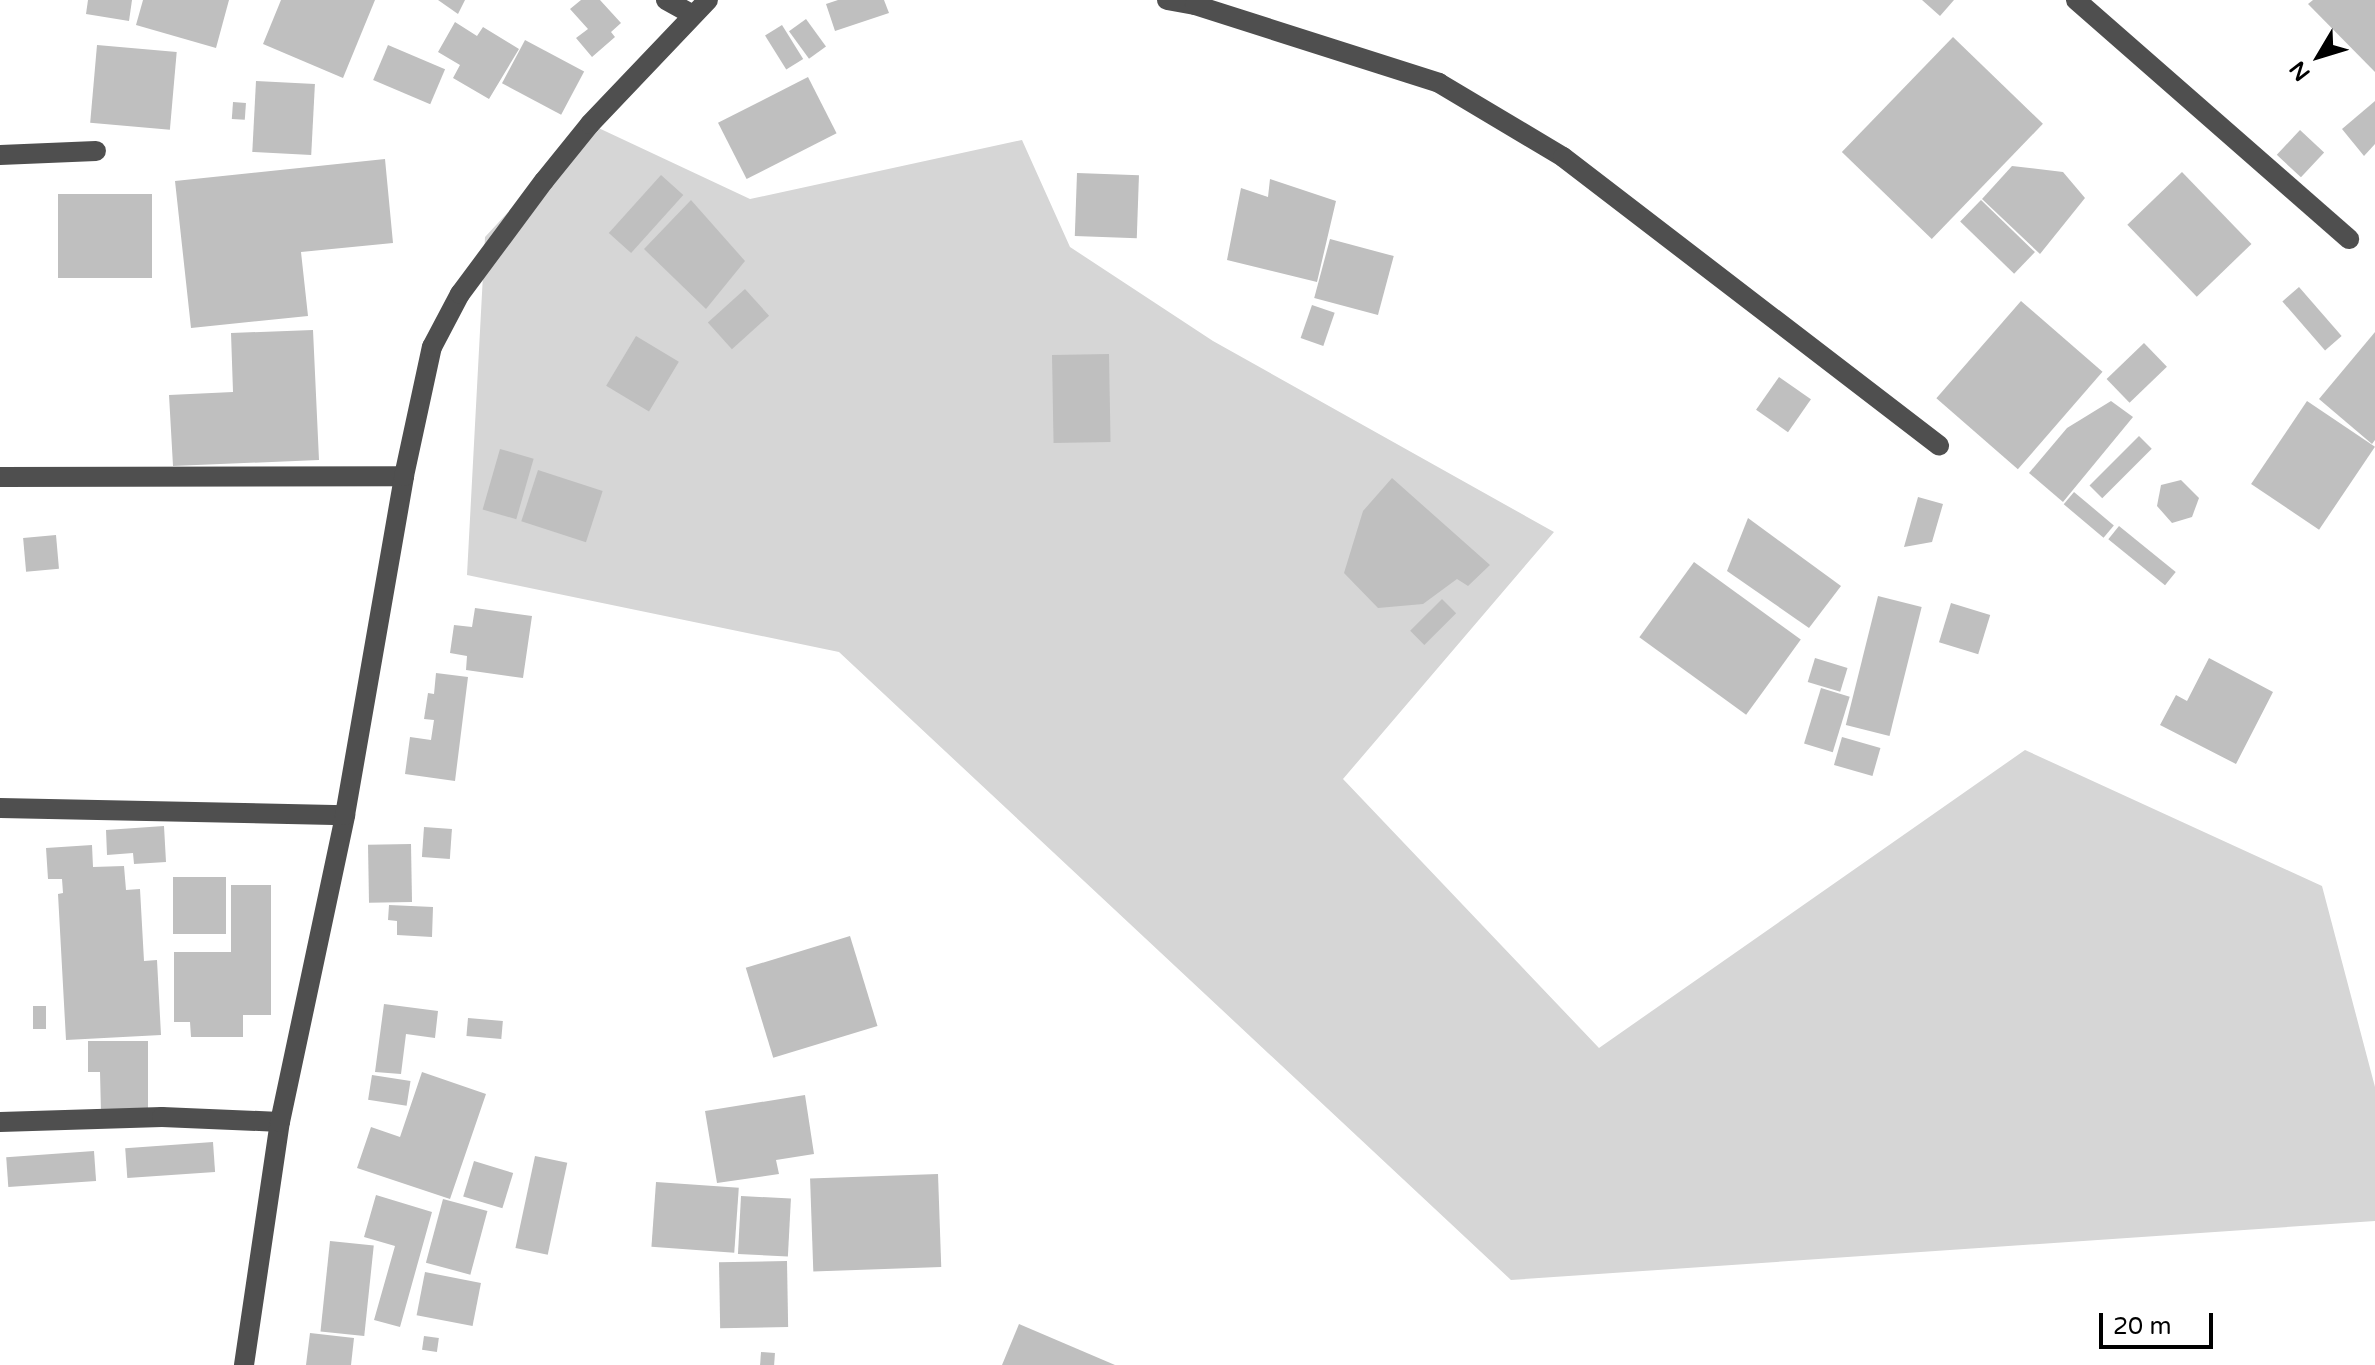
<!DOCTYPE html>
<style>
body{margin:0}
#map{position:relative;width:2375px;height:1365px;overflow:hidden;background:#fff;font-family:"Varela Round",sans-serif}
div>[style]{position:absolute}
.green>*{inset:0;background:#d6d6d6}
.building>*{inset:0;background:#bfbfbf;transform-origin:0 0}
.minor>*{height:20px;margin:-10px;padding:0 10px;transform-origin:10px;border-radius:10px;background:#4f4f4f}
span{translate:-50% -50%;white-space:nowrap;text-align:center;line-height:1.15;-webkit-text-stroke:6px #fff;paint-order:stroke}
.north{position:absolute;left:2279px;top:16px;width:80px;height:80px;-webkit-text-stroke:6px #fff;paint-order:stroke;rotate:232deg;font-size:22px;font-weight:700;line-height:32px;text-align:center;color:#000}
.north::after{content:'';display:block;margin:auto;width:28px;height:36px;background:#000;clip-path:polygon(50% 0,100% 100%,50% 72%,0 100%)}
.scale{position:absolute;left:2099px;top:1313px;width:114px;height:36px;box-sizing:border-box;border:4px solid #000;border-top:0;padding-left:10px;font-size:24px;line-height:28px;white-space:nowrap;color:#000;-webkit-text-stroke:6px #fff;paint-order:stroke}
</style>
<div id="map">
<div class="green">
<div style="clip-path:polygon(590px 124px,750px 199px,1022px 140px,1070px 247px,1213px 341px,1554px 532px,1343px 779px,1599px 1048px,2025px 750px,2322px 886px,2375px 1087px,2375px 1221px,1511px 1280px,839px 652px,467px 575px,485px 237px)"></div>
</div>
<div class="building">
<div style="clip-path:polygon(88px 0,132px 0,129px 21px,86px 14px)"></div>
<div style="clip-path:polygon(143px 0,229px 0,216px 48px,136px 25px)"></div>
<div style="clip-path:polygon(281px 0,375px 0,343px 78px,263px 44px)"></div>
<div style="clip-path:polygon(438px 0,465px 0,458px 14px)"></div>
<div style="clip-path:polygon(581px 0,600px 0,621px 23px,611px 32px,615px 37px,592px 57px,576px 38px,588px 29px,570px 9px)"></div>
<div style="clip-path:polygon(838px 0,884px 0,889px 13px,835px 31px,826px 4px)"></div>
<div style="clip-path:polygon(1922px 0,1954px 0,1940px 16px)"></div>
<div style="clip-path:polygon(2313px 0,2375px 0,2375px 72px,2308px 4px)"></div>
<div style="left:806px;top:19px;width:34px;height:21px;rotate:54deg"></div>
<div style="clip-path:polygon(455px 22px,477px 36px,483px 27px,519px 49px,489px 99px,453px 78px,460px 65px,438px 52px)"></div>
<div style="left:782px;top:25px;width:40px;height:20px;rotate:58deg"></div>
<div style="left:1953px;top:37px;width:125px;height:160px;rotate:44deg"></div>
<div style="left:525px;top:40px;width:67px;height:49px;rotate:28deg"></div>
<div style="left:97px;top:45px;width:80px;height:78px;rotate:5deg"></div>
<div style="left:388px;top:45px;width:62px;height:38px;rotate:23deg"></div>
<div style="left:808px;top:77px;width:63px;height:101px;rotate:63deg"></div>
<div style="left:256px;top:81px;width:59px;height:71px;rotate:3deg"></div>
<div style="clip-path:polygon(2375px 101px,2375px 144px,2364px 156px,2342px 129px)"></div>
<div style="left:233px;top:102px;width:13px;height:17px;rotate:4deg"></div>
<div style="left:2300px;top:130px;width:33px;height:34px;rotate:43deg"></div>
<div style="clip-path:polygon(385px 159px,393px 243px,301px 252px,308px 316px,191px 328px,175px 181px)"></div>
<div style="clip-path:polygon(2012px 166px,2063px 172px,2085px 198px,2040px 254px,1982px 199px)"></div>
<div style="left:2182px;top:172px;width:100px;height:76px;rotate:46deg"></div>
<div style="left:1077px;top:173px;width:62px;height:63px;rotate:2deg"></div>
<div style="left:661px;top:175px;width:30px;height:78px;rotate:42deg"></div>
<div style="clip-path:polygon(1270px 179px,1336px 201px,1317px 282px,1227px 260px,1241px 188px,1268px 197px)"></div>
<div style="left:58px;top:194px;width:94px;height:84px"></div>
<div style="clip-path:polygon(691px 200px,745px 261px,706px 309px,644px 249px)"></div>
<div style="left:1981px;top:200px;width:75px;height:30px;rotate:44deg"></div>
<div style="left:1330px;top:239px;width:66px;height:61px;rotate:15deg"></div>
<div style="left:2299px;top:287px;width:65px;height:22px;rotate:49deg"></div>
<div style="left:745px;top:289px;width:36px;height:50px;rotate:48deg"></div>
<div style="left:2021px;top:301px;width:108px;height:129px;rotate:41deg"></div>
<div style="left:1312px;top:305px;width:24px;height:35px;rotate:19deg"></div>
<div style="clip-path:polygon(313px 330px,319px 460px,173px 466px,169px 395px,233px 392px,231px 333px)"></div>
<div style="clip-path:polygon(2375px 332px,2375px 440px,2372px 444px,2319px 399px)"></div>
<div style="left:636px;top:336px;width:50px;height:58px;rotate:31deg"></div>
<div style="left:2144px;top:343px;width:33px;height:52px;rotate:46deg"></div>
<div style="left:1109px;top:354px;width:88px;height:57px;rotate:89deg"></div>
<div style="left:1779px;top:377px;width:39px;height:40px;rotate:35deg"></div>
<div style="clip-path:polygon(2111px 401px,2133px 417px,2063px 502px,2029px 473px,2067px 428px)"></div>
<div style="left:2307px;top:401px;width:82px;height:100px;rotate:34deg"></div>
<div style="left:2139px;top:436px;width:18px;height:70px;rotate:45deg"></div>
<div style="left:500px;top:449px;width:35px;height:63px;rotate:16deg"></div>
<div style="left:538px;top:470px;width:68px;height:54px;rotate:18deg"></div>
<div style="clip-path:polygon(1392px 478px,1490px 565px,1468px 586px,1457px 579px,1423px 604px,1378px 608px,1344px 573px,1363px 511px)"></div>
<div style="clip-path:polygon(2181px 480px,2199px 498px,2192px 517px,2172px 523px,2157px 506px,2161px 485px)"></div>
<div style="left:2074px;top:492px;width:52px;height:16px;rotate:40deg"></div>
<div style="clip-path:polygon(1918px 497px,1943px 504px,1932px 542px,1904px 547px)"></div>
<div style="clip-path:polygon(1748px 518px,1841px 586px,1809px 628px,1727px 571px)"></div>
<div style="left:2119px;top:526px;width:73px;height:17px;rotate:39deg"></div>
<div style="left:56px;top:535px;width:34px;height:33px;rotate:85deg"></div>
<div style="left:1694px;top:562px;width:132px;height:93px;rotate:36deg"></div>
<div style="left:1878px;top:596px;width:45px;height:133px;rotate:14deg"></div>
<div style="left:1442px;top:599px;width:20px;height:45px;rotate:45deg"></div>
<div style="left:1951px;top:603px;width:41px;height:41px;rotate:17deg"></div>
<div style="clip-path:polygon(475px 608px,532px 616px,523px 678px,466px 670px,467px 656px,450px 653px,454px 625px,472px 627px)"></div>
<div style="left:1815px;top:658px;width:34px;height:25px;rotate:17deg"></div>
<div style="clip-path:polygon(2209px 658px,2273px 692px,2236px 764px,2160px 725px,2176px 695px,2187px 701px)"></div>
<div style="clip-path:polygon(436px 673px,468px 677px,455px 781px,405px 774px,410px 737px,431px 740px,434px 720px,424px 719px,428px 693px,434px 694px)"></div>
<div style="left:1821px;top:688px;width:30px;height:58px;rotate:17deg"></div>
<div style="left:1842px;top:737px;width:40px;height:29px;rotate:16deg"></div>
<div style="clip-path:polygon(164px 826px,166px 862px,134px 864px,133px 853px,107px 855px,106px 830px)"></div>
<div style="left:424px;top:827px;width:28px;height:30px;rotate:4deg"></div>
<div style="left:411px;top:844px;width:58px;height:43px;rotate:89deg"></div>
<div style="clip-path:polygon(92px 845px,93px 867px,124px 866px,126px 890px,140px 889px,144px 961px,157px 960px,161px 1035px,66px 1040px,58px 894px,63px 893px,62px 879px,48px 879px,46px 848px)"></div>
<div style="left:173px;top:877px;width:53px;height:57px"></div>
<div style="clip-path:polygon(231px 885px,271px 885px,271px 1015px,243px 1015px,243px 1037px,191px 1037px,190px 1022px,174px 1022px,174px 952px,231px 952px)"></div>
<div style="clip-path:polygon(389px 905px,433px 907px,432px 937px,397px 935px,397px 921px,388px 920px)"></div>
<div style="left:850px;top:936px;width:94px;height:109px;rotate:73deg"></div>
<div style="clip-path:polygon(384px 1004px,438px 1011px,435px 1038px,406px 1034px,401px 1074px,375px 1072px)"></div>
<div style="left:33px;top:1006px;width:13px;height:23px"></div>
<div style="left:468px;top:1018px;width:35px;height:18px;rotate:5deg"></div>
<div style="clip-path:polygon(88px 1041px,148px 1041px,148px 1113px,101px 1113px,100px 1072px,88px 1072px)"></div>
<div style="clip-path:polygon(422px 1072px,486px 1094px,450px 1199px,357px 1168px,371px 1127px,400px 1137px)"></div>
<div style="left:372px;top:1075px;width:39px;height:25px;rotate:9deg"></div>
<div style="clip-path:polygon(805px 1095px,814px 1154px,776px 1160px,779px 1174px,717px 1183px,705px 1111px)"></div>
<div style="left:213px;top:1142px;width:30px;height:88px;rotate:86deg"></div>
<div style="left:94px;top:1151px;width:30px;height:88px;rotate:86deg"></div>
<div style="left:535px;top:1156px;width:33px;height:94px;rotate:12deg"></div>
<div style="left:474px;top:1161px;width:41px;height:37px;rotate:17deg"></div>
<div style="left:938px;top:1174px;width:93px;height:128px;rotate:88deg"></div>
<div style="left:656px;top:1182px;width:83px;height:65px;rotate:4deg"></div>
<div style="clip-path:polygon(376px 1195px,432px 1212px,400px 1327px,374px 1320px,395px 1246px,364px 1237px)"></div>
<div style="left:741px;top:1196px;width:50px;height:58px;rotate:3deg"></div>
<div style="left:443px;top:1199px;width:46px;height:66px;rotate:15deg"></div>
<div style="left:330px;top:1241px;width:44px;height:91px;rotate:6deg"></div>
<div style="left:787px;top:1261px;width:66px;height:68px;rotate:89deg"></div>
<div style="left:425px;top:1272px;width:57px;height:44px;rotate:11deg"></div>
<div style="clip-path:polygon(1019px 1324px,1115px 1365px,1002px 1365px)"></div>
<div style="clip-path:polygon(310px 1333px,354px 1338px,351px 1365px,306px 1365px)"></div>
<div style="left:424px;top:1336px;width:15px;height:14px;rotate:8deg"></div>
<div style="left:761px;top:1352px;width:14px;height:13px;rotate:4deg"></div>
</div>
<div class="minor">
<div style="left:666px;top:0;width:31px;rotate:29deg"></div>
<div style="left:1167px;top:0;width:28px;rotate:10deg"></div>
<div style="left:1195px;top:5px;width:256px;rotate:17.7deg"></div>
<div style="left:1439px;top:83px;width:144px;rotate:30.8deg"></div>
<div style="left:1563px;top:157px;width:474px;rotate:37.5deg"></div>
<div style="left:2076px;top:0;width:363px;rotate:41.2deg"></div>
<div style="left:0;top:155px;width:96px;rotate:-2.4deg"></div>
<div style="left:0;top:477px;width:404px;rotate:-0.1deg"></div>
<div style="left:0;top:808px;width:345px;rotate:1.2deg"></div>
<div style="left:0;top:1122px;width:162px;rotate:-1.8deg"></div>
<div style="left:162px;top:1117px;width:118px;rotate:2.4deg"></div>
<div style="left:244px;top:1365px;width:246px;rotate:-81.6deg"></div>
<div style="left:280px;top:1122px;width:314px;rotate:-78deg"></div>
<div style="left:345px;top:815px;width:344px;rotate:-80.1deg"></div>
<div style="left:404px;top:476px;width:132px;rotate:-77.8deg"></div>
<div style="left:432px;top:347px;width:60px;rotate:-62.2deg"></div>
<div style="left:460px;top:294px;width:141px;rotate:-53.4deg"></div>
<div style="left:544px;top:181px;width:73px;rotate:-51.1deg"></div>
<div style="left:590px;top:124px;width:171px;rotate:-46.4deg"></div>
</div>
<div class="north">N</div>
<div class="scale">20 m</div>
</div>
